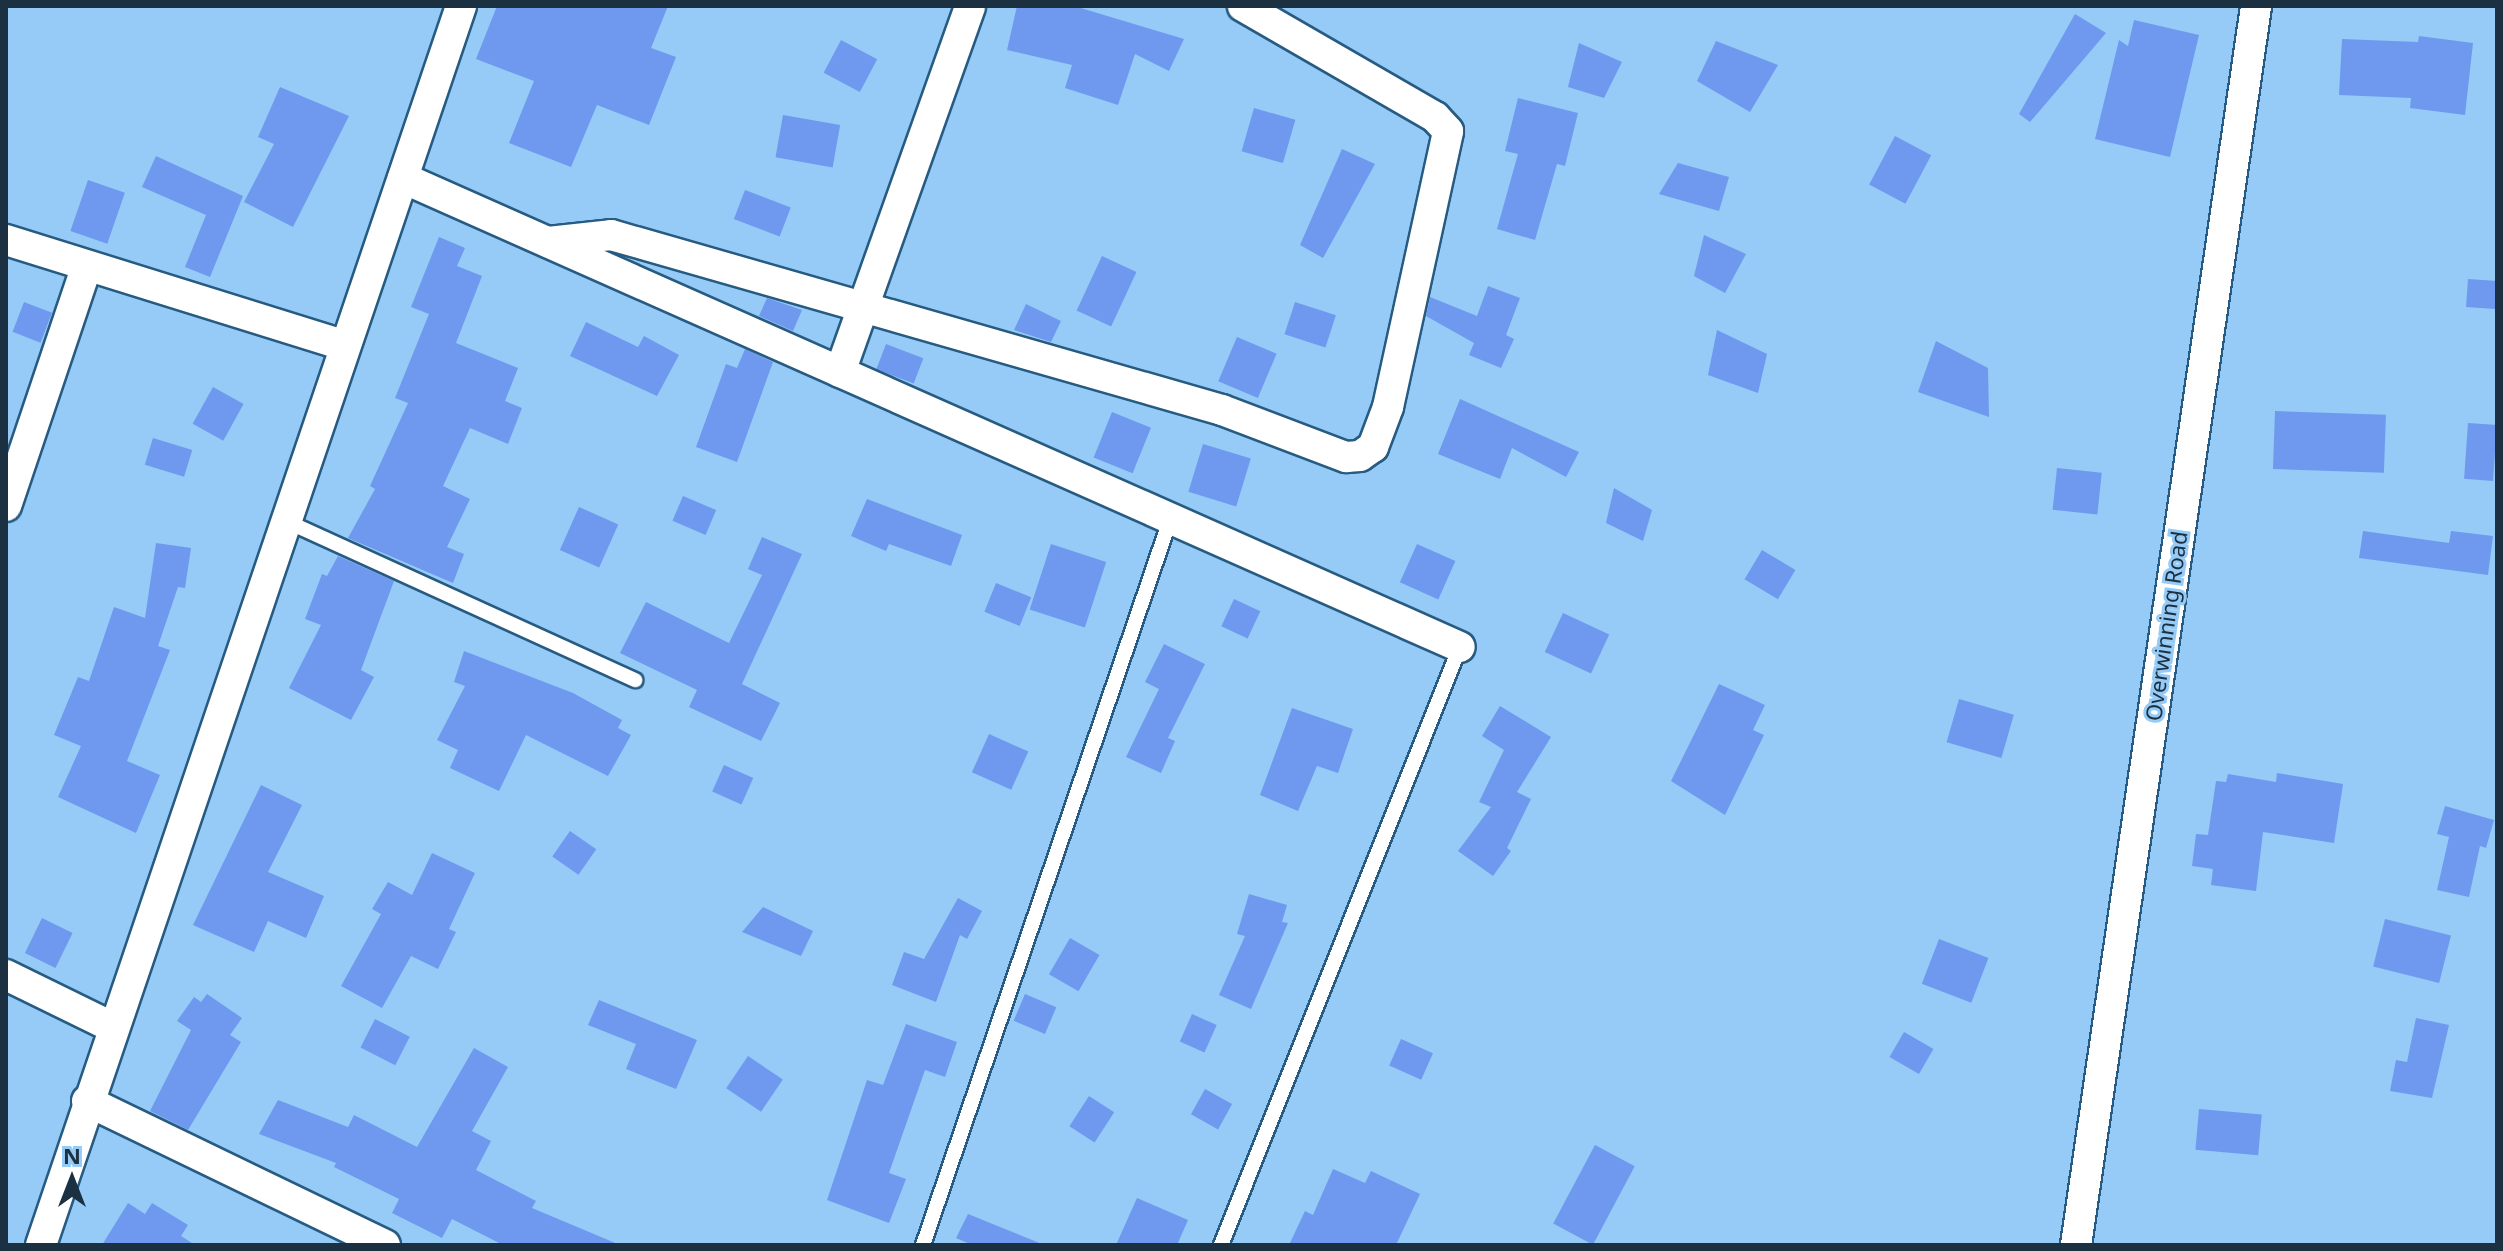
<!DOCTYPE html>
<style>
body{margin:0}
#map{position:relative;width:2503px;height:1251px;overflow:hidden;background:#95cbf6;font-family:"Noto Sans",sans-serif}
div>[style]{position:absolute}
.building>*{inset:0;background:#6e99ef;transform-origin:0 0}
.roads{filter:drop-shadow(2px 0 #275b81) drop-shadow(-2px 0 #275b81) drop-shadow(0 2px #275b81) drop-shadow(0 -2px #275b81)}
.lane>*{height:14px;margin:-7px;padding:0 7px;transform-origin:7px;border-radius:7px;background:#fff}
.street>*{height:30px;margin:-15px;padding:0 15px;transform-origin:15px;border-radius:15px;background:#fff}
span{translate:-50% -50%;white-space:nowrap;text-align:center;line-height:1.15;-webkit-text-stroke:6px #95cbf6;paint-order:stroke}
.street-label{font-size:22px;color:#1b3041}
.frame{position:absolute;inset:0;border:8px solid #1b3041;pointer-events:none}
.north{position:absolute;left:32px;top:1139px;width:80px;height:80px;-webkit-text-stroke:6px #95cbf6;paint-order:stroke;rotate:0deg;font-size:22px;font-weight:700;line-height:32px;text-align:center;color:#1b3041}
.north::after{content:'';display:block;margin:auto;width:28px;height:36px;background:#1b3041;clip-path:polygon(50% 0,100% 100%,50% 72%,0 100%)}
</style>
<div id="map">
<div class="building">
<div style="clip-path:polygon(497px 6px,668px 6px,651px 48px,676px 57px,649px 125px,597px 105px,571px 167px,509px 143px,534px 81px,476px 59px)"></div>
<div style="clip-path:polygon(1017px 6px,1074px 6px,1184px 39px,1169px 71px,1135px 54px,1118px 105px,1065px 88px,1072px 65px,1007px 50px)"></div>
<div style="clip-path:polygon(2075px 14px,2106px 33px,2030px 122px,2019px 114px)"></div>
<div style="clip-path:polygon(2134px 20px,2199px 35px,2170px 157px,2095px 139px,2119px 40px,2128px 46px)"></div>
<div style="clip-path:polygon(2419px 36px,2473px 43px,2465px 115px,2410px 108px,2411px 98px,2339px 95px,2342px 39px,2418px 42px)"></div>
<div style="left:841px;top:40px;width:41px;height:37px;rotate:28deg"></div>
<div style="clip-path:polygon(1716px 41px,1778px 65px,1750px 112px,1697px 81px)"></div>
<div style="clip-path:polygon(1579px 43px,1622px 62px,1604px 98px,1568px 87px)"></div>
<div style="clip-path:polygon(280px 87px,349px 116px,293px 227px,244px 202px,274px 144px,258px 137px)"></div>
<div style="clip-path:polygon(1518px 98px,1578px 113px,1565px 166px,1557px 164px,1535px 240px,1497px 229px,1518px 154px,1505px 151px)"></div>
<div style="left:1254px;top:108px;width:43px;height:45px;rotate:16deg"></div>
<div style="left:783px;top:115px;width:58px;height:43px;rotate:10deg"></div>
<div style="left:1895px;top:136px;width:41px;height:55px;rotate:28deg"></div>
<div style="clip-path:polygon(1342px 149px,1375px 164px,1323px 258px,1300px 245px)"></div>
<div style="clip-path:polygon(156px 156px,243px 196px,210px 277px,185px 267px,206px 215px,142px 187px)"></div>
<div style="clip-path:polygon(1678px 163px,1729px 177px,1719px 211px,1659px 194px)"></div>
<div style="left:88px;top:180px;width:39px;height:54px;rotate:19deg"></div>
<div style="left:745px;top:190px;width:49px;height:31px;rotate:21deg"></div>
<div style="clip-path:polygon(1704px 235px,1746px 254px,1725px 293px,1694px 276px)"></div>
<div style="clip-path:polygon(439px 237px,465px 248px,457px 266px,482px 276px,456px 343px,518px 368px,505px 401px,522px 408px,508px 444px,470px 428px,443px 486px,470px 499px,447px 547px,464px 554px,453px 583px,348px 538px,375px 489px,370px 486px,408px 403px,395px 398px,429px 314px,411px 307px)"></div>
<div style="left:1102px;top:256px;width:38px;height:60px;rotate:25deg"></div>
<div style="left:2468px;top:279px;width:29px;height:28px;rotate:4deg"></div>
<div style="clip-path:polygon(1488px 286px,1520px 298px,1506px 335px,1514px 339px,1501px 368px,1469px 355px,1474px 343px,1426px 316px,1430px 297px,1477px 316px)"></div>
<div style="clip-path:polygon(767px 298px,802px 310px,793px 331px,759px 316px)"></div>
<div style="left:24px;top:302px;width:30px;height:32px;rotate:21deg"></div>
<div style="left:1295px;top:302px;width:43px;height:34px;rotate:18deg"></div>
<div style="clip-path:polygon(1026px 304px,1061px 321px,1051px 342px,1014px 330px)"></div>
<div style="clip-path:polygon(586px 322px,638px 347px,644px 336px,679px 355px,657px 396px,570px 356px)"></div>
<div style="clip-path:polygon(1717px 330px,1767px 354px,1758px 393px,1708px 375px)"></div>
<div style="left:1237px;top:337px;width:43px;height:48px;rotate:23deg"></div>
<div style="clip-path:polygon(1936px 341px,1988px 368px,1989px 417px,1918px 392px)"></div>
<div style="left:886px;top:344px;width:40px;height:27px;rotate:21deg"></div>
<div style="clip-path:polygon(745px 349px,773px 362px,737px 462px,696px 447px,726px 364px,737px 368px)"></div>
<div style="left:213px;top:387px;width:35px;height:42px;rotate:29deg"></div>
<div style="clip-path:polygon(1460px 399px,1579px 452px,1566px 477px,1512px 448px,1500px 479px,1438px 454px)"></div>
<div style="left:2275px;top:411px;width:111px;height:58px;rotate:2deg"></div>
<div style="left:1112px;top:412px;width:42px;height:49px;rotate:22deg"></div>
<div style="left:2468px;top:423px;width:29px;height:56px;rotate:4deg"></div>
<div style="left:153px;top:438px;width:41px;height:28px;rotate:17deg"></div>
<div style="left:1203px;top:444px;width:50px;height:50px;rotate:17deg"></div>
<div style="left:2057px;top:468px;width:45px;height:42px;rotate:6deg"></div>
<div style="clip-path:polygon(1614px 488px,1652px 510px,1643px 541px,1606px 523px)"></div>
<div style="left:683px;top:496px;width:36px;height:27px;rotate:23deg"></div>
<div style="clip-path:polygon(867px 499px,962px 535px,951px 566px,889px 544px,886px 551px,851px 536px)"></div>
<div style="left:579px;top:507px;width:43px;height:47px;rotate:24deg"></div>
<div style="clip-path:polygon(2363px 531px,2449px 543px,2451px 531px,2493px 536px,2488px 575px,2359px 558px)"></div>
<div style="clip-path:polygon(762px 537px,802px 554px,742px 684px,780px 703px,761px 741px,689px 707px,697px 690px,620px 653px,646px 602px,729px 643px,762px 575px,748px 569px)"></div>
<div style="clip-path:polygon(156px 543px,191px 548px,185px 588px,178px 587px,158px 646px,170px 650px,127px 761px,160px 775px,136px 833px,58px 797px,81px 746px,54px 735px,78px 677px,89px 681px,114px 607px,145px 618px)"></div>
<div style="left:1051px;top:544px;width:58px;height:69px;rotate:18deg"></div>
<div style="left:1417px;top:544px;width:42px;height:42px;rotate:24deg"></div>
<div style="left:1762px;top:550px;width:39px;height:34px;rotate:31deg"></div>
<div style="clip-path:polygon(338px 556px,394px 581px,361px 670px,374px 677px,351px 720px,289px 688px,321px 625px,305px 619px,322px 574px,327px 576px)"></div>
<div style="left:996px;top:583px;width:38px;height:31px;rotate:22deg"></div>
<div style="left:1234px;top:599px;width:29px;height:30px;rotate:25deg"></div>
<div style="left:1563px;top:613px;width:51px;height:43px;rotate:25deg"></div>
<div style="clip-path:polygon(1164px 644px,1205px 664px,1168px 738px,1175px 741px,1161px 773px,1126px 757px,1159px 689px,1145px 682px)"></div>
<div style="clip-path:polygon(464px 651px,573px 693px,622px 720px,618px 728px,631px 735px,608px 776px,526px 735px,499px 791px,450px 768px,458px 750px,437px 740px,465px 686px,454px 682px)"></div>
<div style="clip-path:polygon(1719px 684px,1765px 705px,1753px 730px,1764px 735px,1725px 815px,1671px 781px)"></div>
<div style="left:1959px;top:699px;width:57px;height:45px;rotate:16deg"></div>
<div style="clip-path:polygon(1500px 706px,1551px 737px,1517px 792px,1531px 799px,1507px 848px,1511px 851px,1493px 876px,1458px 851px,1491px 807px,1479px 802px,1504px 750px,1482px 736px)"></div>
<div style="clip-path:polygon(1292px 708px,1353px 729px,1338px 773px,1317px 766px,1298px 811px,1260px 795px)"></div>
<div style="left:989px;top:734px;width:43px;height:42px;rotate:24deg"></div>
<div style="left:724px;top:765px;width:32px;height:29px;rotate:24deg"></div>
<div style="clip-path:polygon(2277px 773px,2343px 784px,2334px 843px,2263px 832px,2256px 891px,2211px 885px,2213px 869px,2192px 866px,2196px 834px,2208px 835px,2216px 781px,2226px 782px,2228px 774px,2276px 782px)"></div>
<div style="clip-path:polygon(261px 785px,302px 805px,268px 872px,324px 896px,306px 938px,268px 921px,254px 952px,193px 925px)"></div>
<div style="clip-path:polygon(2445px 806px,2494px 820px,2486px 848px,2480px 846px,2469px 897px,2437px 890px,2449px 837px,2437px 834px)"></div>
<div style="left:570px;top:831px;width:32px;height:31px;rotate:35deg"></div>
<div style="clip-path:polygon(432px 853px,475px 873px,449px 929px,456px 932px,438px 969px,411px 956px,382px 1008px,341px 986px,381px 914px,372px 909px,388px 882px,412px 895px)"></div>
<div style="clip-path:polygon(1249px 894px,1287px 905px,1282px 922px,1288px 923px,1251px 1009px,1219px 995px,1245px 936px,1237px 934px)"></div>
<div style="clip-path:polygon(958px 898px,982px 911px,967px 939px,960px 935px,936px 1002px,892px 985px,904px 952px,924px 959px)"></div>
<div style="clip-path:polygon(763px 907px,813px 931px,801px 956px,742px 932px)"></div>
<div style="left:42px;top:918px;width:34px;height:39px;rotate:26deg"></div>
<div style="left:2385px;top:919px;width:68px;height:49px;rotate:14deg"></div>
<div style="left:1070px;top:938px;width:34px;height:42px;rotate:30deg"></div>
<div style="left:1939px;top:939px;width:53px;height:48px;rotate:21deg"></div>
<div style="clip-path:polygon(207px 994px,242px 1018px,230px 1035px,241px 1042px,188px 1130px,150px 1111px,191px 1030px,177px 1021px,194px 997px,201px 1002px)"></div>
<div style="left:1025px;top:994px;width:34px;height:29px;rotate:23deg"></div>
<div style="clip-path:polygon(599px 1000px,697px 1040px,676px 1089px,626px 1069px,636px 1044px,588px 1025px)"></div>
<div style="left:1192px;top:1014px;width:27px;height:30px;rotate:24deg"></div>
<div style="clip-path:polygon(2416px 1018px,2449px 1025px,2432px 1098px,2390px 1091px,2396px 1060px,2407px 1062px)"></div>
<div style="left:375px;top:1019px;width:39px;height:32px;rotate:27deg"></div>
<div style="clip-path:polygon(906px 1024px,957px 1042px,945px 1077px,925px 1070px,889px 1173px,906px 1179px,889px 1223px,827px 1200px,867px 1080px,883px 1085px)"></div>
<div style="left:1904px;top:1032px;width:34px;height:29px;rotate:30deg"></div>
<div style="left:1401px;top:1039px;width:35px;height:29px;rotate:24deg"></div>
<div style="clip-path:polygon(474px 1048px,508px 1067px,472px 1131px,491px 1141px,476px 1170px,536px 1201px,532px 1208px,620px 1245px,503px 1245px,452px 1219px,442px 1238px,392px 1213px,399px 1199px,334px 1167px,336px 1163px,259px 1134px,278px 1100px,348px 1127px,354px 1115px,417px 1147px)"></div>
<div style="left:748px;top:1056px;width:42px;height:39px;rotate:34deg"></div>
<div style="left:1205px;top:1089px;width:31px;height:29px;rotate:29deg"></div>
<div style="left:1089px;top:1096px;width:30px;height:36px;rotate:33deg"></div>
<div style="left:2199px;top:1109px;width:63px;height:41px;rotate:5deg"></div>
<div style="left:1595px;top:1145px;width:45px;height:89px;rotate:28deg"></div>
<div style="clip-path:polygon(1333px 1169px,1365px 1183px,1371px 1171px,1420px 1194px,1396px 1245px,1289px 1245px,1305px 1211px,1313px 1215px)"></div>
<div style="clip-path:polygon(1137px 1198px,1188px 1220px,1177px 1245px,1116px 1245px)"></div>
<div style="clip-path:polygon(128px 1203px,145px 1214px,152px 1203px,188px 1225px,181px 1236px,195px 1245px,102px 1245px)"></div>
<div style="clip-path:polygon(968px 1214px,1042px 1244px,1042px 1245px,972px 1245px,956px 1238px)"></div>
</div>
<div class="roads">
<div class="lane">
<div style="left:286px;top:521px;width:384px;rotate:24.5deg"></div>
<div style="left:923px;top:1245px;width:766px;rotate:-71.19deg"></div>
<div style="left:1221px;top:1245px;width:644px;rotate:-68.22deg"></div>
</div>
<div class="street">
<div style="left:403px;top:178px;width:1156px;rotate:23.93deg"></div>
<div style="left:6px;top:240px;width:354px;rotate:17.3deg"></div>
<div style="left:548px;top:242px;width:63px;rotate:-6.3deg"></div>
<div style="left:611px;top:235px;width:636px;rotate:15.98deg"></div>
<div style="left:1222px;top:410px;width:133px;rotate:20.8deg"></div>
<div style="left:1346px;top:457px;width:14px;rotate:-4deg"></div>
<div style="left:1360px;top:456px;width:16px;rotate:-35deg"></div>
<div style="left:1373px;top:447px;width:43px;rotate:-69.4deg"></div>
<div style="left:1388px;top:407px;width:282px;rotate:-77.7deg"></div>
<div style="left:1448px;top:131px;width:19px;rotate:-133deg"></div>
<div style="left:1435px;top:117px;width:222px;rotate:-150deg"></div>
<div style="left:840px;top:372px;width:388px;rotate:-70.4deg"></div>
<div style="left:6px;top:506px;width:253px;rotate:-71.4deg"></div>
<div style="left:6px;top:975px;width:120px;rotate:26.1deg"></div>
<div style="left:87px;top:1101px;width:331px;rotate:25.8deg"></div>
<div style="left:41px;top:1245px;width:1308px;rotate:-71.27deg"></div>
<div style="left:2076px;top:1245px;width:1252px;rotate:-81.73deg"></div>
</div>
</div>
<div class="street-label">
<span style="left:2166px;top:626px;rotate:-82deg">Overwinning Road</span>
</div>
<div class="frame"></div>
<div class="north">N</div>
</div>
